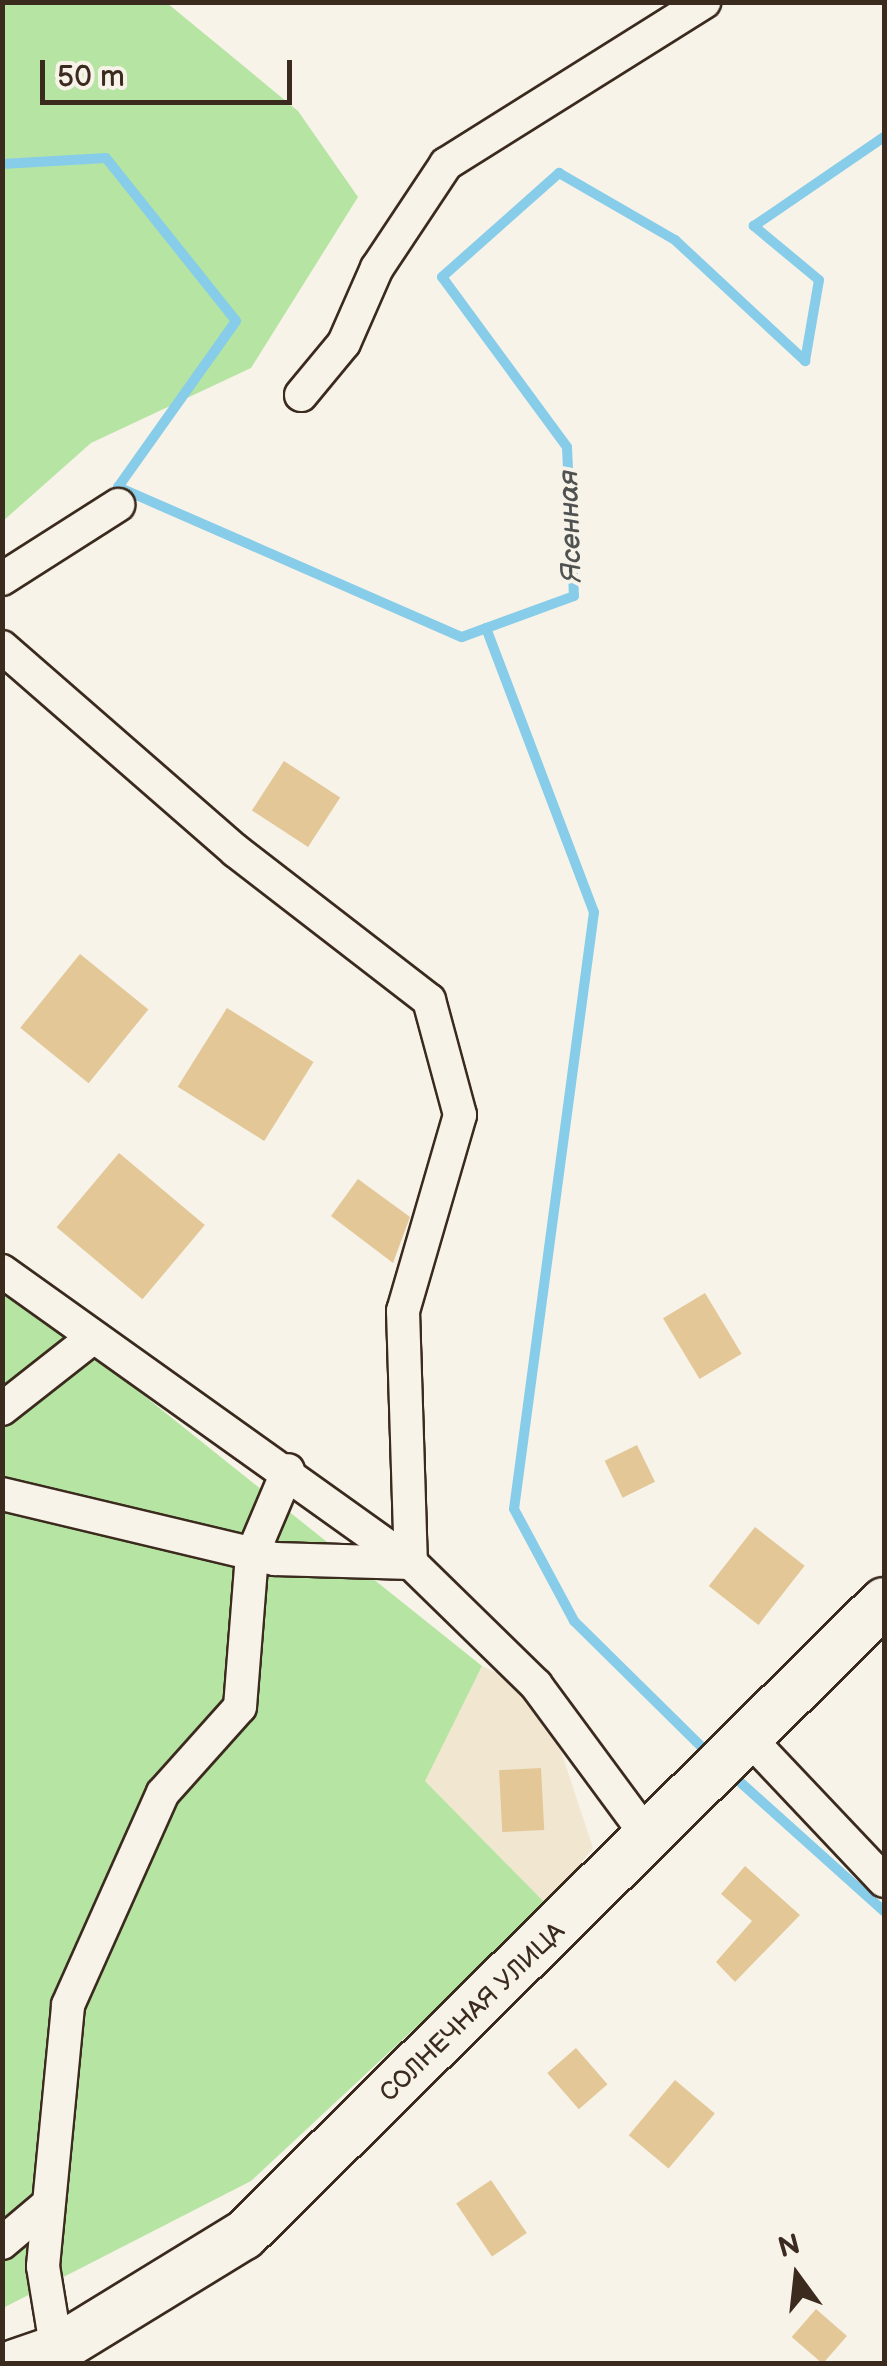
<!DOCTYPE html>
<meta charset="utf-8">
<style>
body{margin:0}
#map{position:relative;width:887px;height:2366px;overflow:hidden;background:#f7f3e8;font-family:"Balsamiq Sans",sans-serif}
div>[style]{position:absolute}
.built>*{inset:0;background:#f1e6d0}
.green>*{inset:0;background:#b6e4a3}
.stream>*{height:10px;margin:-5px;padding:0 5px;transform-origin:5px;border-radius:5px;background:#87cde9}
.building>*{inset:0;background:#e3c797;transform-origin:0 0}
.roads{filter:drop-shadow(2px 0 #3b2a1e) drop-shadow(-2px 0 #3b2a1e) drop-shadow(0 2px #3b2a1e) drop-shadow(0 -2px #3b2a1e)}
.street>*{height:32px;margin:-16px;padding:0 16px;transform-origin:16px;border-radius:16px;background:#f7f3e8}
.secondary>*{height:48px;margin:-24px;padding:0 24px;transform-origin:24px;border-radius:24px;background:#f7f3e8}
span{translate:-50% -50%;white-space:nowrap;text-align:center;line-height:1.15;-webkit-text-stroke:8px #f7f3e8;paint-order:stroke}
.street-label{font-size:25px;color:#3b2a1e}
.water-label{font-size:28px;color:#4e5351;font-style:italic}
.frame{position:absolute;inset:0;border:5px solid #3b2a1e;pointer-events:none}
.north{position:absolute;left:747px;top:2226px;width:100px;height:100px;-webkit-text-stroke:8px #f7f3e8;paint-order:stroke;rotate:345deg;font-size:28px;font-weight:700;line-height:40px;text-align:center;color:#3b2a1e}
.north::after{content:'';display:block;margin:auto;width:35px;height:45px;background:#3b2a1e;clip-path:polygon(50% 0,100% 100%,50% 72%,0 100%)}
.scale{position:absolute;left:40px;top:60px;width:252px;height:45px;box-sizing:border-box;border:5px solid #3b2a1e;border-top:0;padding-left:12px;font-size:30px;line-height:35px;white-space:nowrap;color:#3b2a1e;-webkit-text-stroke:8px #f7f3e8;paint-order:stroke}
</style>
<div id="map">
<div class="built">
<div style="clip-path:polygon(482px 1666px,542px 1694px,593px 1848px,547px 1905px,424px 1780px)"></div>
</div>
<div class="green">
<div style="clip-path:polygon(3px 2px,167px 3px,298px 111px,358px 197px,251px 368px,91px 443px,3px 521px)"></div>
<div style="clip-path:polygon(2px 1282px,482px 1666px,425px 1781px,547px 1905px,251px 2181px,3px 2308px)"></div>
</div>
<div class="stream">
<div style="left:2px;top:164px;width:104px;rotate:-3.3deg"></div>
<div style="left:106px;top:158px;width:208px;rotate:51.4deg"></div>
<div style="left:236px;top:321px;width:204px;rotate:125.4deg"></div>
<div style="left:118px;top:487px;width:375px;rotate:23.6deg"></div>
<div style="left:462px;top:637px;width:119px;rotate:-20.1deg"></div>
<div style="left:574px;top:596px;width:149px;rotate:-92.7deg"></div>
<div style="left:567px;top:447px;width:211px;rotate:-126.3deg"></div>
<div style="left:442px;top:277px;width:157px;rotate:-41.6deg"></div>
<div style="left:559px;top:173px;width:134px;rotate:30deg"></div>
<div style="left:675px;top:240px;width:178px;rotate:42.9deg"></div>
<div style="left:805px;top:361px;width:82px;rotate:-80.2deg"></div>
<div style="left:819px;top:280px;width:85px;rotate:-140.3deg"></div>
<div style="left:754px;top:226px;width:158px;rotate:-34.4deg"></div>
<div style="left:486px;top:628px;width:304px;rotate:69.2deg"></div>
<div style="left:594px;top:912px;width:602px;rotate:97.63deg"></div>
<div style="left:514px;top:1509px;width:127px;rotate:61.8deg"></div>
<div style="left:574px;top:1621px;width:191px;rotate:44.6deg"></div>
<div style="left:730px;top:1773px;width:207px;rotate:41.9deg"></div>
</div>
<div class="building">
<div style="left:284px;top:761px;width:67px;height:59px;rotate:33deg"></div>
<div style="left:80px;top:954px;width:88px;height:95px;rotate:39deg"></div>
<div style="left:227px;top:1008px;width:102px;height:93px;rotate:32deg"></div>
<div style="left:119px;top:1153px;width:112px;height:97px;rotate:40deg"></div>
<div style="clip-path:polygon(358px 1179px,410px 1217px,393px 1263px,331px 1216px)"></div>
<div style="left:705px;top:1293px;width:71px;height:49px;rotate:59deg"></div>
<div style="left:637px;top:1445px;width:41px;height:36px;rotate:64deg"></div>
<div style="left:755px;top:1527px;width:63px;height:75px;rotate:38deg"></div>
<div style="left:541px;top:1768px;width:62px;height:42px;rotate:87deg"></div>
<div style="clip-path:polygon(745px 1866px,800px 1915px,735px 1982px,716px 1962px,752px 1921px,721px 1894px)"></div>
<div style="left:576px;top:2048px;width:48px;height:38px;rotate:49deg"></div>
<div style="left:675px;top:2080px;width:52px;height:72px;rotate:40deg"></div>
<div style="left:491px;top:2180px;width:64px;height:42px;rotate:56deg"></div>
<div style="left:816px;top:2309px;width:41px;height:37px;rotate:41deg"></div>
</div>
<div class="roads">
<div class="street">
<div style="left:301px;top:395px;width:67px;rotate:-50.4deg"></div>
<div style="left:344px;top:343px;width:82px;rotate:-66.3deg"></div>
<div style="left:377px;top:268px;width:125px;rotate:-56.4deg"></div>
<div style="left:446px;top:164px;width:305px;rotate:-32.1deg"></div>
<div style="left:2px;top:579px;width:138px;rotate:-32.5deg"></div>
<div style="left:2px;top:647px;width:310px;rotate:41.1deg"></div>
<div style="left:236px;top:851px;width:244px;rotate:37.7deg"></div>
<div style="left:429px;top:1000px;width:119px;rotate:74.9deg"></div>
<div style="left:460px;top:1115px;width:204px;rotate:106.2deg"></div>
<div style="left:403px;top:1311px;width:252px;rotate:88.2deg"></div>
<div style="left:411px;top:1563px;width:503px;rotate:-144.48deg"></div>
<div style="left:2px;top:1409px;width:113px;rotate:-38.2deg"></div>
<div style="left:2px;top:1494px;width:281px;rotate:13.4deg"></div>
<div style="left:275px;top:1559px;width:136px;rotate:1.7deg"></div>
<div style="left:411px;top:1563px;width:175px;rotate:44.3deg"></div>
<div style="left:536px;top:1685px;width:189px;rotate:53.6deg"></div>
<div style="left:748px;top:1737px;width:198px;rotate:46.6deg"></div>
<div style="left:2px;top:2243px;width:59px;rotate:-40.2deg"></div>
<div style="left:59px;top:2364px;width:99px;rotate:-99.3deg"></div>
<div style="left:43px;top:2266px;width:262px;rotate:-84.5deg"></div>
<div style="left:68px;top:2005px;width:232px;rotate:-65.9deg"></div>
<div style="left:163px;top:1793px;width:115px;rotate:-48.2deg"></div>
<div style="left:240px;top:1707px;width:152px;rotate:-85.5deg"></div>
<div style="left:252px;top:1555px;width:92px;rotate:-67deg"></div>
</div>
<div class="secondary">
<div style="left:15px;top:2364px;width:43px;rotate:-18.9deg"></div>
<div style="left:56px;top:2350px;width:220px;rotate:-31.5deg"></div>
<div style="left:244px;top:2235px;width:900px;rotate:-44.68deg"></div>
</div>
</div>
<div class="street-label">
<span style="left:473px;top:2013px;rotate:-44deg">СОЛНЕЧНАЯ УЛИЦА</span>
</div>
<div class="water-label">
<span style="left:571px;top:526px;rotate:-92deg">Ясенная</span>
</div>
<div class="frame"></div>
<div class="north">N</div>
<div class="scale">50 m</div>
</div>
